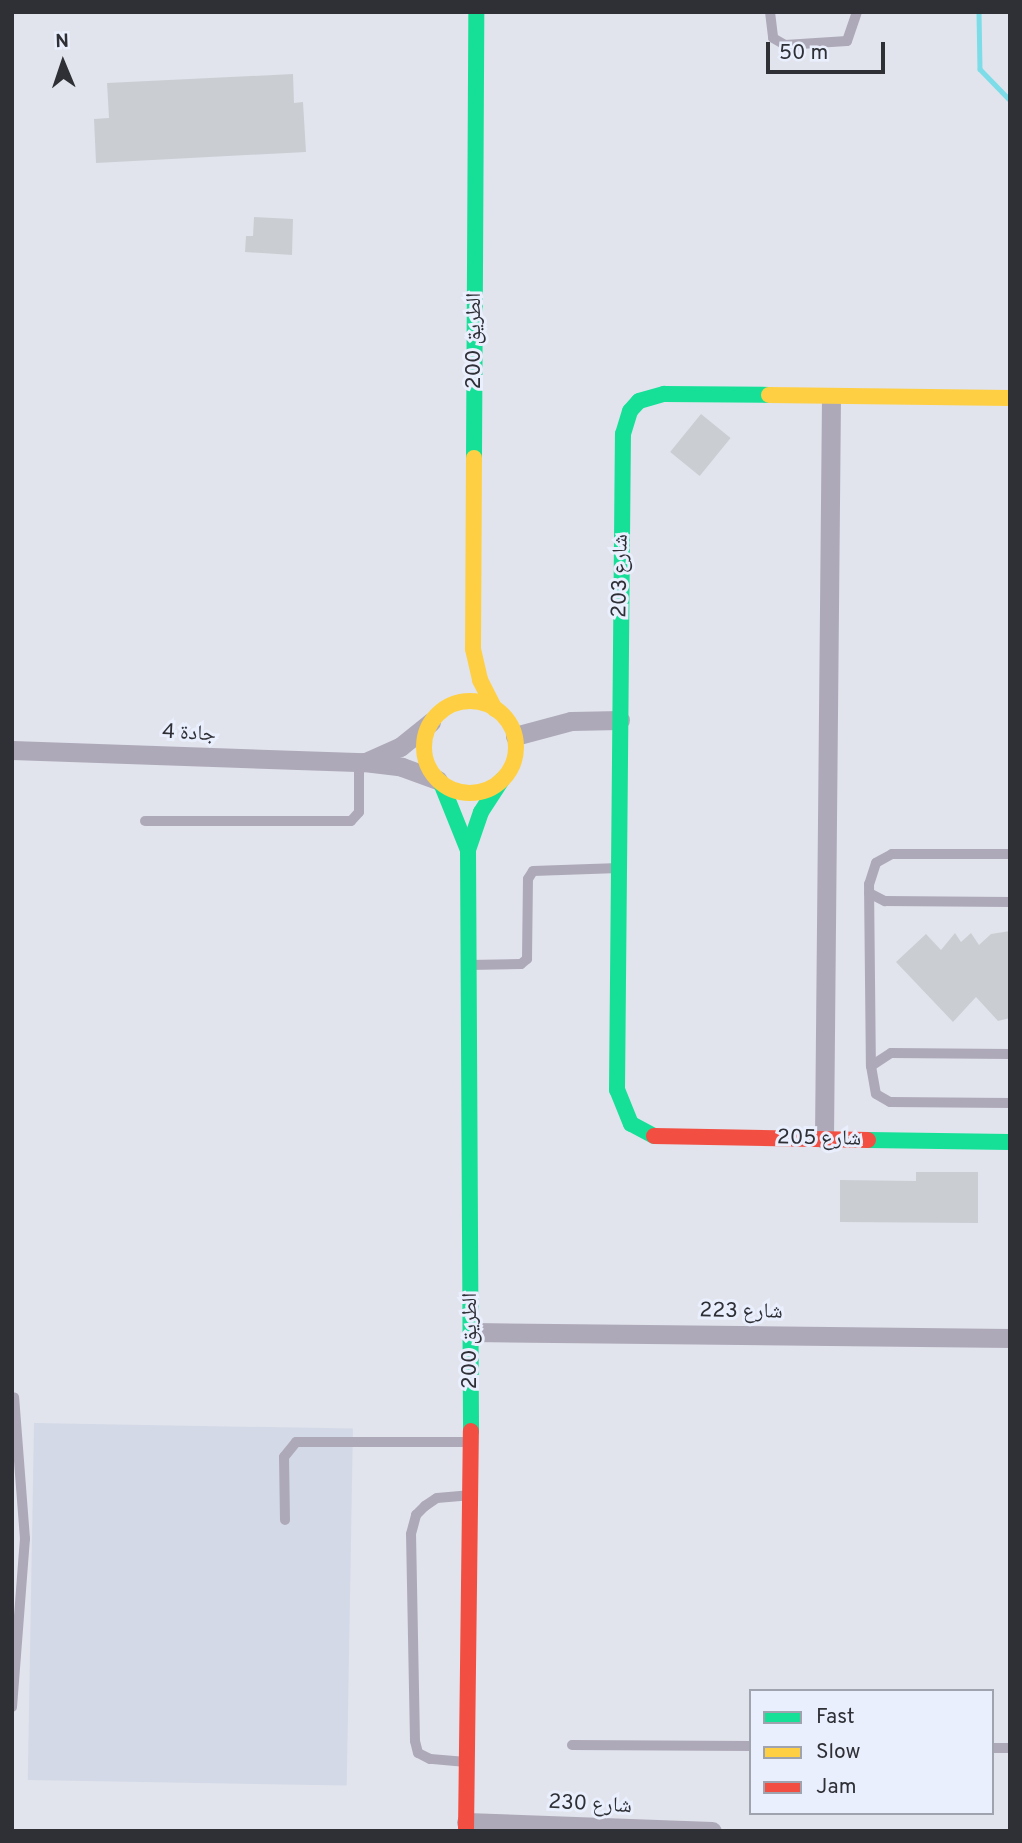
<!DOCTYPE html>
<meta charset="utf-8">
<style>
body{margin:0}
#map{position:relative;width:1022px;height:1843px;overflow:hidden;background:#e1e4ec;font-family:Overpass,"Noto Naskh Arabic",sans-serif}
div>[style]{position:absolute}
.built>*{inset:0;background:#d3d9e7;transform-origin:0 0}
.stream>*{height:4.5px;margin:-2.25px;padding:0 2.25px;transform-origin:2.25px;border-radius:2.25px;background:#7cdce8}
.building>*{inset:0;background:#caced3;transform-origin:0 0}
.lane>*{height:10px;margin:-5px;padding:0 5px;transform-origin:5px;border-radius:5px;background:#aea9b9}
.street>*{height:19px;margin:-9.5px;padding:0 9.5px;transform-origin:9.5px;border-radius:9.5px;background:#aea9b9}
.fast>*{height:16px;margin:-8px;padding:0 8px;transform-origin:8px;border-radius:8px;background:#16e098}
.slow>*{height:16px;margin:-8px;padding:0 8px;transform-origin:8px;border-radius:8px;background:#ffcf43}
.slow>.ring{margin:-8px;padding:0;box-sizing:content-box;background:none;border:16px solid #ffcf43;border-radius:50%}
.jam>*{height:16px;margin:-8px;padding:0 8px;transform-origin:8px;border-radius:8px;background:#f24e42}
span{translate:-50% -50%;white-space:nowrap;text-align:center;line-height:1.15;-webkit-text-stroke:6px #eaeffe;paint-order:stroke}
.street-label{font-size:21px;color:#2e3036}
.frame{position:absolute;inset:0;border:14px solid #2e3036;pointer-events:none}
.legend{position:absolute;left:749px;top:1689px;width:245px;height:126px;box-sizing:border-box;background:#eaeffe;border:2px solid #9fa3ae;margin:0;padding:9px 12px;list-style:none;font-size:21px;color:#2e3036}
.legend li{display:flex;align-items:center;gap:14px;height:35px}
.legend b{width:35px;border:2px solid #9fa3ae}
.north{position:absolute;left:28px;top:28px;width:70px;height:70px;-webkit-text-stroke:5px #eaeffe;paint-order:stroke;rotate:358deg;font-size:19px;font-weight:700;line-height:28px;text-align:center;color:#2e3036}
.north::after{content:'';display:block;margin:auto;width:24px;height:32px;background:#2e3036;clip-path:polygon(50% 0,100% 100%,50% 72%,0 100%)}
.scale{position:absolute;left:766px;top:42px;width:119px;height:32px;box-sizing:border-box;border:4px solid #2e3036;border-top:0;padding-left:9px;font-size:21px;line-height:24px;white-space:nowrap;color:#2e3036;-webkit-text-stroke:5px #eaeffe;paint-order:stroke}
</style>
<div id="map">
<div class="built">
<div style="left:34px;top:1423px;width:319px;height:357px;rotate:1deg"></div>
</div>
<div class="stream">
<div style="left:979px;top:12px;width:57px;rotate:89deg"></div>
<div style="left:980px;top:69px;width:43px;rotate:45.9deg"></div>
</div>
<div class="building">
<div style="clip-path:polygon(293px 74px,294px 103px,303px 102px,306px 152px,96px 163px,94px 119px,109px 118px,107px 83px)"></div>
<div style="clip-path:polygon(254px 217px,293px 219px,292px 255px,245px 252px,246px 236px,253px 236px)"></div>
<div style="left:701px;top:414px;width:38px;height:49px;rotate:39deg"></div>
<div style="clip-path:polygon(1010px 931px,1010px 1018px,998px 1021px,976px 997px,953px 1022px,896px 962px,926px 934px,941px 950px,955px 933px,961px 942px,971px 933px,979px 945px,991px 934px)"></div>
<div style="clip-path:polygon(916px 1172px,978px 1172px,978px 1223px,840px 1222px,840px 1180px,916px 1181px)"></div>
</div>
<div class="lane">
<div style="left:770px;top:12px;width:26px;rotate:83deg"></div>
<div style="left:773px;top:38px;width:14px;rotate:30deg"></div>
<div style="left:785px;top:45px;width:62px;rotate:-3.7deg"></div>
<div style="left:847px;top:41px;width:31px;rotate:-71deg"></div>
<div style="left:145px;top:821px;width:206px"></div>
<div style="left:351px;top:821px;width:12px;rotate:-48deg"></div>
<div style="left:359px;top:812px;width:50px;rotate:-90deg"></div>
<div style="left:1010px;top:854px;width:118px;rotate:180deg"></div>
<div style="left:892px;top:854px;width:18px;rotate:151deg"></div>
<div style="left:876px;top:863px;width:22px;rotate:108deg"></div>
<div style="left:869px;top:884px;width:182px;rotate:89.4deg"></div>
<div style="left:871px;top:1066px;width:28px;rotate:80deg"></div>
<div style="left:876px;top:1094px;width:16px;rotate:30deg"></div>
<div style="left:890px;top:1102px;width:120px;rotate:0.5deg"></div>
<div style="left:869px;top:893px;width:18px;rotate:27deg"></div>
<div style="left:885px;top:901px;width:125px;rotate:0.5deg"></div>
<div style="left:469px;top:965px;width:52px;rotate:-1.1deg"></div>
<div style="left:521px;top:964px;width:8px;rotate:-40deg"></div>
<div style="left:527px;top:959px;width:80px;rotate:-89.3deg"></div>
<div style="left:528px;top:879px;width:9px;rotate:-58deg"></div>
<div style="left:533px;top:871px;width:86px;rotate:-2deg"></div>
<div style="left:871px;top:1066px;width:24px;rotate:-33deg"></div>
<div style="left:891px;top:1053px;width:119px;rotate:0.5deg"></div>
<div style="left:285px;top:1520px;width:63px;rotate:-90.9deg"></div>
<div style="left:284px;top:1457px;width:19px;rotate:-51deg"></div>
<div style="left:296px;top:1442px;width:174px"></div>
<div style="left:12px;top:1707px;width:169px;rotate:-85.6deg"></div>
<div style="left:25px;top:1539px;width:142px;rotate:-94.4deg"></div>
<div style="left:572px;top:1745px;width:179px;rotate:0.3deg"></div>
<div style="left:992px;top:1748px;width:18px"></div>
<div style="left:466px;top:1762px;width:36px;rotate:-175deg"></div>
<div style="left:430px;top:1759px;width:13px;rotate:-153deg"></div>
<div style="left:418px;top:1753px;width:12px;rotate:-104deg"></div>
<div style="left:415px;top:1741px;width:207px;rotate:-91.1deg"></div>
<div style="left:411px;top:1534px;width:20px;rotate:-75deg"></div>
<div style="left:416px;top:1515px;width:13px;rotate:-45deg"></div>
<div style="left:425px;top:1506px;width:14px;rotate:-34deg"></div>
<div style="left:437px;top:1498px;width:32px;rotate:-5deg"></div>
</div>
<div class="street">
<div style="left:515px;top:736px;width:58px;rotate:-15deg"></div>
<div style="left:571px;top:721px;width:49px;rotate:-1.2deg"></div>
<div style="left:12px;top:750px;width:352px;rotate:2deg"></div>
<div style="left:364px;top:762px;width:38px;rotate:7deg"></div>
<div style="left:402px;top:767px;width:38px;rotate:20deg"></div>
<div style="left:368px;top:761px;width:35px;rotate:-24deg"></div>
<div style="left:400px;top:747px;width:40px;rotate:-39deg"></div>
<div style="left:824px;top:1139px;width:742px;rotate:-89.46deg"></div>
<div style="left:472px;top:1332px;width:538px;rotate:0.64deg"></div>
<div style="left:466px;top:1822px;width:246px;rotate:2.1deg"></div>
</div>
<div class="fast">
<div style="left:474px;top:458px;width:446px;rotate:-89.7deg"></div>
<div style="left:441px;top:783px;width:72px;rotate:68.1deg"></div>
<div style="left:468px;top:850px;width:581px;rotate:89.7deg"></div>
<div style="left:468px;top:850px;width:40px;rotate:-71.1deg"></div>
<div style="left:481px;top:812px;width:38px;rotate:-57deg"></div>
<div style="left:654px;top:1136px;width:26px;rotate:-152deg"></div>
<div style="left:631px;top:1124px;width:37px;rotate:-112deg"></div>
<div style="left:617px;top:1090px;width:656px;rotate:-89.48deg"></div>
<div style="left:623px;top:434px;width:24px;rotate:-73deg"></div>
<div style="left:630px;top:411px;width:13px;rotate:-48deg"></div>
<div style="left:639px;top:401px;width:26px;rotate:-16deg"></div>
<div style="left:664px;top:394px;width:105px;rotate:0.5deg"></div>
<div style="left:868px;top:1140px;width:142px;rotate:0.8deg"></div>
</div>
<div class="slow">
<div style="left:769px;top:395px;width:241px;rotate:0.7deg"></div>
<div style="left:474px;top:458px;width:191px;rotate:90.3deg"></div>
<div style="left:473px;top:649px;width:32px;rotate:77deg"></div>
<div style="left:480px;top:680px;width:33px;rotate:63deg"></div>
<div class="ring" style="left:424px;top:701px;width:76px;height:76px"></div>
</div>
<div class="jam">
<div style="left:654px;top:1136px;width:214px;rotate:1.1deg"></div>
<div style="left:466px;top:1831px;width:400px;rotate:-89.3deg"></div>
</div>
<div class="street-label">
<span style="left:475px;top:341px;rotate:-90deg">الطريق 200</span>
<span style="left:621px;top:576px;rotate:-89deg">شارع 203</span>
<span style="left:189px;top:734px;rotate:3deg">جادة 4</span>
<span style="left:819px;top:1139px;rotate:1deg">شارع 205</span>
<span style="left:741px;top:1312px;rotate:1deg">شارع 223</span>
<span style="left:471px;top:1341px;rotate:-90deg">الطريق 200</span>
<span style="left:590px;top:1805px;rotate:3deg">شارع 230</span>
</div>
<div class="frame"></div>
<ul class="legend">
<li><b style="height:9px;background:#16e098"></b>Fast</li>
<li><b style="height:9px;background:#ffcf43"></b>Slow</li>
<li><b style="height:9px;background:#f24e42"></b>Jam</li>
</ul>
<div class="north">N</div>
<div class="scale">50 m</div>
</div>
